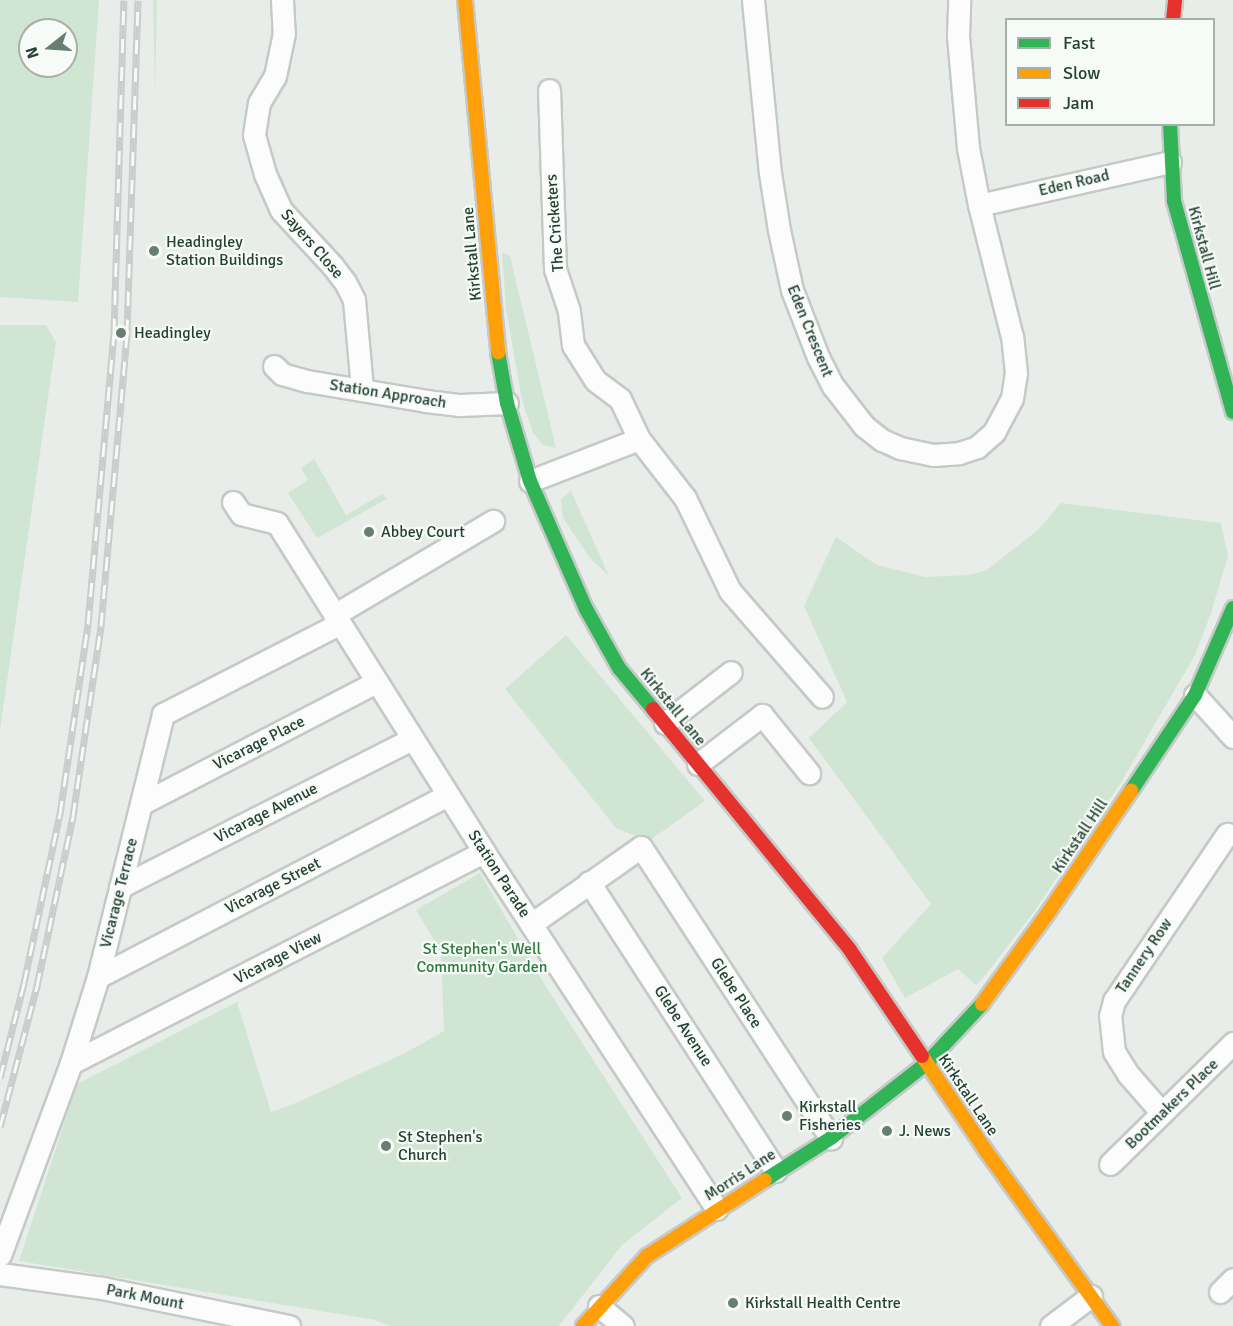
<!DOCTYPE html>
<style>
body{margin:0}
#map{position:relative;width:1233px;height:1326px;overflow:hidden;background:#e8edea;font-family:Signika,sans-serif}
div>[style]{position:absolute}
.green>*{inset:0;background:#d1e5d4}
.roads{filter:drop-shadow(2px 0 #c5cac7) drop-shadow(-2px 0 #c5cac7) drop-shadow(0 2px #c5cac7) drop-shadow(0 -2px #c5cac7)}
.street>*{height:21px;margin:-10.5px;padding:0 10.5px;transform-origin:10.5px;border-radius:10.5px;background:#fcfcfc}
.fast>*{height:14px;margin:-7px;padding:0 7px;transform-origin:7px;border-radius:7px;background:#30b455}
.slow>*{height:14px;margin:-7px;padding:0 7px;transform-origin:7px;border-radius:7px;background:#ff9f0a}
.jam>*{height:14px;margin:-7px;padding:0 7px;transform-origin:7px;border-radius:7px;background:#e5322d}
.rail>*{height:7px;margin-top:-3.5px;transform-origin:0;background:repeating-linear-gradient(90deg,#f7fbf8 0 14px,#c9cdcb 0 28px);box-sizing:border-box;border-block:2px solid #c9cdcb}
.dots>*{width:16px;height:16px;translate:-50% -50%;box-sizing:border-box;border:3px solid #f7fbf8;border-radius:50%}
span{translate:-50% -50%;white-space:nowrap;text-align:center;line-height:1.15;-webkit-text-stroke:4.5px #f7fbf8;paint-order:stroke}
.street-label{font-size:16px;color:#244134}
.poi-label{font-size:16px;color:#244134}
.left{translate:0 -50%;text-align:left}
.park-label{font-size:16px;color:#2e793d}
.legend{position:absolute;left:1005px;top:18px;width:210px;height:108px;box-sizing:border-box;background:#f7fbf8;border:2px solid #a3b1aa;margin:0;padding:8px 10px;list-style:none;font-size:18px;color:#244134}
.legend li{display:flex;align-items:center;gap:12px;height:30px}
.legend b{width:30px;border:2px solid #a3b1aa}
.north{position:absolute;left:18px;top:18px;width:60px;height:60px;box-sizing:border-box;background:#f7fbf8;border:2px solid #a3b1aa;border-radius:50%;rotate:253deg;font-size:16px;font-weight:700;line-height:24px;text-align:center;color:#244134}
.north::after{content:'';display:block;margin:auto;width:21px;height:27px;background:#697d74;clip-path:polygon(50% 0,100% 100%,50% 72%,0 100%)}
</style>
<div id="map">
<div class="green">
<div style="clip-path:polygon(evenodd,0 0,99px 0,78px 302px,0 297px,0 0,30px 30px,66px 30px,66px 66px,30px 66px,30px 30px)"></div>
<div style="clip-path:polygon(153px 0,157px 0,155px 94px)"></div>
<div style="clip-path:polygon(502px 252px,510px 256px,556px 448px,543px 445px,533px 433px,522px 400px,506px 309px)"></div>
<div style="clip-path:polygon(0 325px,46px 325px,56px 342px,0 730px)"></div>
<div style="clip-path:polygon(314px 459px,346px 515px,382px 494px,387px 499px,317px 538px,288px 493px,308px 480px,301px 468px)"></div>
<div style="clip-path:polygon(571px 491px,609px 576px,590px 558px,563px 518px,561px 499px)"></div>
<div style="clip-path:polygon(1061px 503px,1221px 523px,1228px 556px,1211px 613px,1195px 655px,1120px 784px,1033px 913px,986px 974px,976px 985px,958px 969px,905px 998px,882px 958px,931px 904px,809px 738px,847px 702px,804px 606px,836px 537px,877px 565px,925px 577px,969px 575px,987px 570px,1039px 529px)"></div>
<div style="clip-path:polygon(566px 635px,705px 801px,649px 841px,616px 828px,505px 689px)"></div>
<div style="clip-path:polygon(480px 873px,545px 985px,682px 1198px,622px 1245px,559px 1326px,390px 1326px,375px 1320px,19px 1261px,77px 1084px,237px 1002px,271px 1112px,296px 1103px,405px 1053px,444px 1031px,441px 952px,416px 910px)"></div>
</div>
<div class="roads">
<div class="street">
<div style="left:282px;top:0;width:33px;rotate:87deg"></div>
<div style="left:284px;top:33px;width:44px;rotate:101.8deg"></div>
<div style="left:275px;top:76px;width:31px;rotate:121deg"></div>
<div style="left:259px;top:103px;width:32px;rotate:99deg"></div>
<div style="left:254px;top:135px;width:41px;rotate:74.2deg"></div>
<div style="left:265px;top:174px;width:39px;rotate:66deg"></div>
<div style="left:281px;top:210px;width:75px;rotate:47.2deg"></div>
<div style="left:332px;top:265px;width:21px;rotate:53deg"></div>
<div style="left:345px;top:282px;width:20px;rotate:63deg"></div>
<div style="left:354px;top:300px;width:88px;rotate:84.8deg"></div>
<div style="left:753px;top:0;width:174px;rotate:84.4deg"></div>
<div style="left:770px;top:173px;width:58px;rotate:81deg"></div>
<div style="left:779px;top:230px;width:61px;rotate:77.8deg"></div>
<div style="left:792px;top:290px;width:72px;rotate:68.8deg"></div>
<div style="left:818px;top:357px;width:33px;rotate:63deg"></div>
<div style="left:833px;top:386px;width:51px;rotate:52.2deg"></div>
<div style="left:864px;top:426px;width:23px;rotate:38deg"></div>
<div style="left:882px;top:440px;width:20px;rotate:24deg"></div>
<div style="left:900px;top:448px;width:34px;rotate:12deg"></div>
<div style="left:933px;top:455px;width:26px;rotate:-4deg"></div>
<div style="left:959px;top:453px;width:19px;rotate:-18deg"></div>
<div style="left:977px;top:447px;width:23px;rotate:-41deg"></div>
<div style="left:994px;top:432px;width:38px;rotate:-62deg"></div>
<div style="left:1012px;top:398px;width:25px;rotate:-81deg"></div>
<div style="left:1016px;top:373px;width:36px;rotate:-96deg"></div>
<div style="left:1012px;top:337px;width:136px;rotate:-104deg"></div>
<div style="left:979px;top:205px;width:58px;rotate:-100.9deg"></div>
<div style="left:968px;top:148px;width:112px;rotate:-95.1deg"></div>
<div style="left:958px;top:36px;width:36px;rotate:-88deg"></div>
<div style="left:979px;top:205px;width:196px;rotate:-12.7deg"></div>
<div style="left:274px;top:366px;width:11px;rotate:45deg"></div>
<div style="left:282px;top:374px;width:26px;rotate:16deg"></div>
<div style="left:307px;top:381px;width:121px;rotate:9.5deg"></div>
<div style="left:426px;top:401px;width:34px;rotate:7deg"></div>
<div style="left:460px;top:405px;width:47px;rotate:-2.4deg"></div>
<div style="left:639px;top:439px;width:75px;rotate:52.1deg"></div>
<div style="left:685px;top:498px;width:103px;rotate:64.2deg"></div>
<div style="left:730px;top:591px;width:140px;rotate:49deg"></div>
<div style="left:530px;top:481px;width:117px;rotate:-21.1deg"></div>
<div style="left:639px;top:439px;width:44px;rotate:-115.4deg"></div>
<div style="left:620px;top:399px;width:31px;rotate:-143deg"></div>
<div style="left:595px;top:380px;width:41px;rotate:-122.2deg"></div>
<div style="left:573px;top:345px;width:34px;rotate:-97deg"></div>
<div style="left:569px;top:311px;width:44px;rotate:-108.4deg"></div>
<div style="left:555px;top:269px;width:179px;rotate:-91.9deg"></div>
<div style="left:233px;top:502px;width:14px;rotate:56deg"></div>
<div style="left:241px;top:514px;width:37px;rotate:14deg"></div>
<div style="left:277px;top:523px;width:389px;rotate:57.8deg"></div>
<div style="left:484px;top:852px;width:426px;rotate:56.9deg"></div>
<div style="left:334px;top:615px;width:185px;rotate:-30.6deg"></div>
<div style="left:1195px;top:695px;width:57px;rotate:47.9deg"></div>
<div style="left:665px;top:723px;width:83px;rotate:-37.7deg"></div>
<div style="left:698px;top:764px;width:81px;rotate:-37.4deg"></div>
<div style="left:762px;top:715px;width:75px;rotate:51deg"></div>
<div style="left:141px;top:804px;width:265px;rotate:-27.4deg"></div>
<div style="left:589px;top:882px;width:344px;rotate:57.1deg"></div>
<div style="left:120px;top:887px;width:327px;rotate:-26.9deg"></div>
<div style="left:531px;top:924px;width:134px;rotate:-35deg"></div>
<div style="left:641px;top:847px;width:348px;rotate:56.9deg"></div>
<div style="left:98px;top:977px;width:394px;rotate:-27.5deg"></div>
<div style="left:71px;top:1063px;width:464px;rotate:-27.1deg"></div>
<div style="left:1162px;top:1113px;width:52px;rotate:-131.1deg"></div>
<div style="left:1128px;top:1074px;width:26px;rotate:-122deg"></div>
<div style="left:1114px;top:1052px;width:36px;rotate:-96deg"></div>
<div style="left:1110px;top:1016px;width:16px;rotate:-75deg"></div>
<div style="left:1114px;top:1001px;width:202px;rotate:-55.9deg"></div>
<div style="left:1110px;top:1164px;width:173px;rotate:-44.5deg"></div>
<div style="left:0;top:1255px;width:205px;rotate:-69.7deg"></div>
<div style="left:71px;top:1063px;width:90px;rotate:-72.6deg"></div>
<div style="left:98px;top:977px;width:271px;rotate:-76.1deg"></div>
<div style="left:163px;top:714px;width:198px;rotate:-27.1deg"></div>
<div style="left:0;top:1274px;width:103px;rotate:7.8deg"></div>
<div style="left:102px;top:1288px;width:191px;rotate:11.5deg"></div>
<div style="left:1220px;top:1292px;width:18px;rotate:-45deg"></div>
<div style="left:599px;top:1306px;width:31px;rotate:40deg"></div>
<div style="left:1051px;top:1326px;width:50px;rotate:-36.9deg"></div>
</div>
<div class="fast">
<div style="left:1170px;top:124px;width:77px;rotate:87deg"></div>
<div style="left:1174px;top:201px;width:219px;rotate:74.4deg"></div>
<div style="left:498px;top:352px;width:52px;rotate:80deg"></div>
<div style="left:507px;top:403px;width:81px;rotate:73.6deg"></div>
<div style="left:530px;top:481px;width:140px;rotate:66.4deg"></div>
<div style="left:586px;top:609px;width:68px;rotate:60.8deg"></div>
<div style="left:619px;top:668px;width:53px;rotate:50.3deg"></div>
<div style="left:1131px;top:791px;width:115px;rotate:-56.3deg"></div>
<div style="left:1195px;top:695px;width:95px;rotate:-66.4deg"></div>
<div style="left:765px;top:1180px;width:78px;rotate:-32.5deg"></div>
<div style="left:831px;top:1138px;width:122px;rotate:-38deg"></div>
<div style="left:927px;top:1063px;width:81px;rotate:-47deg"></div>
</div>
<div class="slow">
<div style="left:465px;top:0;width:354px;rotate:84.6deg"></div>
<div style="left:982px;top:1004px;width:112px;rotate:-54deg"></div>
<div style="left:1048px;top:913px;width:148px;rotate:-55.8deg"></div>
<div style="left:922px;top:1056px;width:115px;rotate:56deg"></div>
<div style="left:986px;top:1151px;width:216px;rotate:54.2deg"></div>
<div style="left:583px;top:1326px;width:95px;rotate:-47.6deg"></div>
<div style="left:647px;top:1256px;width:140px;rotate:-32.8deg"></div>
</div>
<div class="jam">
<div style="left:1173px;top:20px;width:20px;rotate:-84deg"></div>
<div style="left:653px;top:709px;width:311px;rotate:50.7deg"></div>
<div style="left:850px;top:950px;width:128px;rotate:55.8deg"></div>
</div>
</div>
<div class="rail">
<div style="left:0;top:1078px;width:98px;rotate:-75.8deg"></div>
<div style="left:24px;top:983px;width:173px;rotate:-78deg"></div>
<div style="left:60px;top:814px;width:192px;rotate:-81.6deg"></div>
<div style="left:88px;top:624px;width:293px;rotate:-84.9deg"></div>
<div style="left:114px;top:332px;width:332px;rotate:-88.3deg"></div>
<div style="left:0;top:1127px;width:146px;rotate:-75.3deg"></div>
<div style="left:37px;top:986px;width:174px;rotate:-78deg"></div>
<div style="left:73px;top:816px;width:192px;rotate:-81.6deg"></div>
<div style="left:101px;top:626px;width:294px;rotate:-84.9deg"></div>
<div style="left:127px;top:333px;width:333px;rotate:-88.1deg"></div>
</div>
<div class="dots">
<div style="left:154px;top:251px;background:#697d74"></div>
<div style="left:121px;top:333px;background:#697d74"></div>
<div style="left:369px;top:532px;background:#697d74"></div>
<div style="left:787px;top:1116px;background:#697d74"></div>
<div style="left:887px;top:1131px;background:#697d74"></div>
<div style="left:386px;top:1146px;background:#697d74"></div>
<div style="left:733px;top:1303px;background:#697d74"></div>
</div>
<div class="street-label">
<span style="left:1074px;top:183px;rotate:-13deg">Eden Road</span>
<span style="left:555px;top:223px;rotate:-94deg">The Cricketers</span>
<span style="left:312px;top:244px;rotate:49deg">Sayers Close</span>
<span style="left:1204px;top:248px;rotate:75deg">Kirkstall Hill</span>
<span style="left:472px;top:254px;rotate:-95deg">Kirkstall Lane</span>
<span style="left:810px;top:331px;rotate:68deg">Eden Crescent</span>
<span style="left:388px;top:394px;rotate:9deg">Station Approach</span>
<span style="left:673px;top:707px;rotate:51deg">Kirkstall Lane</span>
<span style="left:259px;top:743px;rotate:-27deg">Vicarage Place</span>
<span style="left:266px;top:813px;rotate:-27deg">Vicarage Avenue</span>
<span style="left:1080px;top:836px;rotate:-56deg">Kirkstall Hill</span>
<span style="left:499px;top:874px;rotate:57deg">Station Parade</span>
<span style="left:273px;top:886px;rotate:-27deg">Vicarage Street</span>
<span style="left:119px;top:893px;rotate:-76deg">Vicarage Terrace</span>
<span style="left:1144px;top:956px;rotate:-56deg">Tannery Row</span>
<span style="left:278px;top:958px;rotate:-27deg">Vicarage View</span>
<span style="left:736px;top:993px;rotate:57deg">Glebe Place</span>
<span style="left:683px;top:1026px;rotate:57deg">Glebe Avenue</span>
<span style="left:968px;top:1095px;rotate:56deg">Kirkstall Lane</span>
<span style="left:1172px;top:1104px;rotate:-44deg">Bootmakers Place</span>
<span style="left:740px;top:1175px;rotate:-33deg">Morris Lane</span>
<span style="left:145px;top:1297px;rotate:11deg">Park Mount</span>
</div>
<div class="poi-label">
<span class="left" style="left:166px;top:251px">Headingley<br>Station Buildings</span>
<span class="left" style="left:134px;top:333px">Headingley</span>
<span class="left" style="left:381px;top:532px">Abbey Court</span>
<span class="left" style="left:799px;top:1116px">Kirkstall<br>Fisheries</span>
<span class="left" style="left:899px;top:1131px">J. News</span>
<span class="left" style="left:398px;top:1146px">St Stephen's<br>Church</span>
<span class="left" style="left:745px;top:1303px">Kirkstall Health Centre</span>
</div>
<div class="park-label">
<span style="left:482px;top:958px">St Stephen's Well<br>Community Garden</span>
</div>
<ul class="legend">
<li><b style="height:8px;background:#30b455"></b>Fast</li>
<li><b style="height:8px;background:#ff9f0a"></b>Slow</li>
<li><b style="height:8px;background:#e5322d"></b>Jam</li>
</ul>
<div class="north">N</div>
</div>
